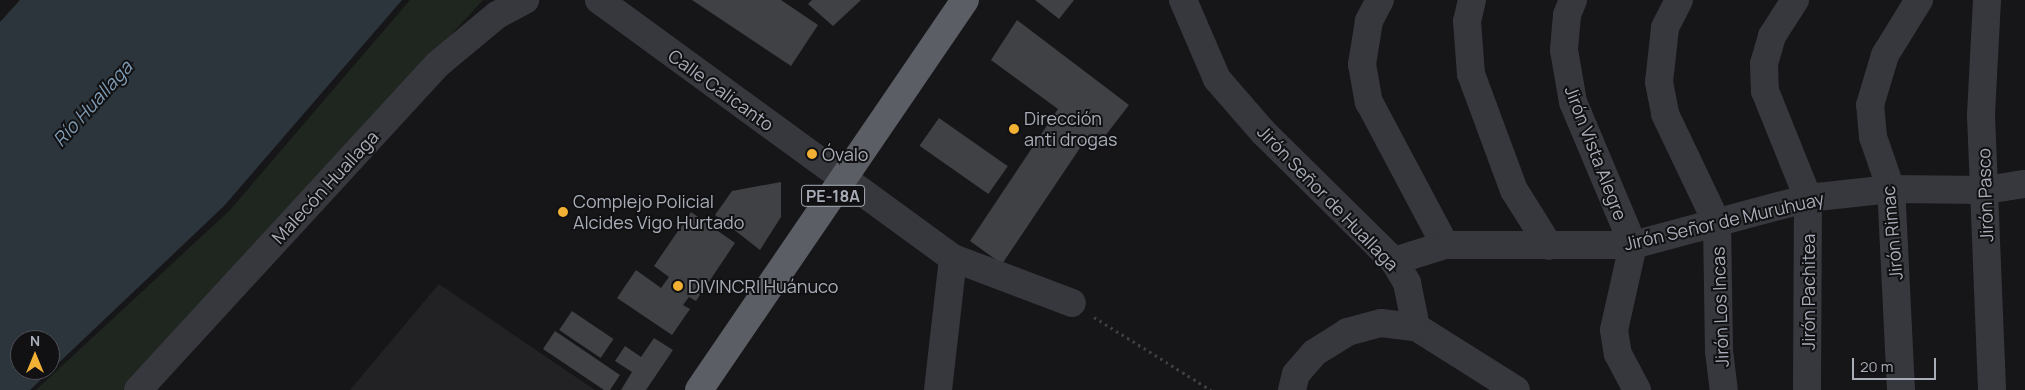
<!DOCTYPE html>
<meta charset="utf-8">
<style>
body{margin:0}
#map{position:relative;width:2025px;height:390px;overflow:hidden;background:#161618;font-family:Manrope,sans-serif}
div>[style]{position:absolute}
.built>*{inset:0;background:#222225}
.green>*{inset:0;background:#1e261f}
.water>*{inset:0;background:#2c353c}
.building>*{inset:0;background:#404145;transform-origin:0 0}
.path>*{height:3px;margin-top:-1.5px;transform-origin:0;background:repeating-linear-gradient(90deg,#3d3f44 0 2.5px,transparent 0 6.5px)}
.minor>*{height:28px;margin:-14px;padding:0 14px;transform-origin:14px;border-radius:14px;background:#37383d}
.trunk>*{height:28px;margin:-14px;padding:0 14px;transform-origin:14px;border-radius:14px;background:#5b5e65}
.dots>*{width:14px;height:14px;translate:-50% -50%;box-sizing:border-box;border:2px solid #111113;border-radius:50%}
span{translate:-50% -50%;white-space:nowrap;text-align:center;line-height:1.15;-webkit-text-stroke:4px #111113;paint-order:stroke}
.shield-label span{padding:1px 4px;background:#111113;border:1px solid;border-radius:4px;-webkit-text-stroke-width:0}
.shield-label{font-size:16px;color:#a8adb8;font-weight:700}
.street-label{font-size:18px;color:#a8adb8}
.poi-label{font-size:18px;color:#a8adb8}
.left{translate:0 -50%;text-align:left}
.water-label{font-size:19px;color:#7f9bb3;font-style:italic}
.north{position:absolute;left:10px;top:330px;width:50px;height:50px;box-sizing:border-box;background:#111113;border:1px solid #4d4f55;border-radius:50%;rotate:0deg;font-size:14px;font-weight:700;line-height:20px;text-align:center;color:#a8adb8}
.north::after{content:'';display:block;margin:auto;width:18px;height:22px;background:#f2b134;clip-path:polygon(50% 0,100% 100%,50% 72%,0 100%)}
.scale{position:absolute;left:1852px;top:358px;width:84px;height:22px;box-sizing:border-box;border:2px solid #a8adb8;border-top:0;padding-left:6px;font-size:15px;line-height:18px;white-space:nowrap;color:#a8adb8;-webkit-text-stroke:4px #111113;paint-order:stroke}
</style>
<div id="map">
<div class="built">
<div style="clip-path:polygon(439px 284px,595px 390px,350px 390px)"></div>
</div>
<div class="green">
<div style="clip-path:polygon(410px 0,483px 0,123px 390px,36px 390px,230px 210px)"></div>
</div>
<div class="water">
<div style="clip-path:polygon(evenodd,20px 0,402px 0,224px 206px,30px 390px,0 390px,0 22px,20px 0,20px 340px,50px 340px,50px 370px,20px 370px,20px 340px)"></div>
</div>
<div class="building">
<div style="clip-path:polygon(692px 0,781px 0,818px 25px,791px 66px)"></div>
<div style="clip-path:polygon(812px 0,861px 0,833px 26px,808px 4px)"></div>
<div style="clip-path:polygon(1035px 0,1074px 0,1059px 19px)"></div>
<div style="clip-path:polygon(1017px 20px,1129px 105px,1095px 149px,1084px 142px,1002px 264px,970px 241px,1058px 109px,991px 60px)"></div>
<div style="left:939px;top:118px;width:84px;height:34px;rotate:35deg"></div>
<div style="clip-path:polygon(781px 182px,781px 217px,760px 250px,715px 215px,732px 191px)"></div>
<div style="clip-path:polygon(691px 212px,735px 243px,696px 301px,689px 297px,683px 305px,690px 309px,672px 335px,617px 298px,636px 270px,661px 288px,669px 277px,654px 266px)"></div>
<div style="left:572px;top:311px;width:50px;height:23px;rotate:34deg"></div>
<div style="clip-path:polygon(555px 331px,620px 375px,610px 390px,604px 390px,543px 349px)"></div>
<div style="clip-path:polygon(654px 338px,673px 350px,646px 390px,621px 390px,632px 372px,615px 361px,625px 346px,641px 357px)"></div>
</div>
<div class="path">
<div style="left:1094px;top:317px;width:138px;rotate:32deg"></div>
</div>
<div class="minor">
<div style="left:599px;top:0;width:438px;rotate:36.1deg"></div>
<div style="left:953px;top:258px;width:127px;rotate:20.7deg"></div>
<div style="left:1183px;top:0;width:86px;rotate:66.7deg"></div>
<div style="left:1217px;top:79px;width:70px;rotate:49deg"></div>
<div style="left:1263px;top:132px;width:184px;rotate:44.6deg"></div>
<div style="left:1394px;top:261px;width:26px;rotate:59deg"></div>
<div style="left:1407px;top:283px;width:45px;rotate:78.4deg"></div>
<div style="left:1416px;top:327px;width:118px;rotate:32.2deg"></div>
<div style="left:1380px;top:0;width:24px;rotate:118deg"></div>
<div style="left:1369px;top:21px;width:44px;rotate:99.2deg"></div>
<div style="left:1362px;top:64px;width:39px;rotate:80deg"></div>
<div style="left:1369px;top:102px;width:162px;rotate:62deg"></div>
<div style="left:1472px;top:0;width:22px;rotate:103deg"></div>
<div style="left:1467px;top:21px;width:53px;rotate:85.7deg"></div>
<div style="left:1471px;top:74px;width:124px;rotate:69.7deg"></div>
<div style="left:1514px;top:190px;width:66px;rotate:58deg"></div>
<div style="left:1573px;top:0;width:16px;rotate:112deg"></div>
<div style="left:1567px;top:15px;width:35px;rotate:95deg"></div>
<div style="left:1564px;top:50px;width:53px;rotate:80.2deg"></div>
<div style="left:1573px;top:102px;width:155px;rotate:67.2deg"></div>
<div style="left:1633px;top:245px;width:87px;rotate:102.6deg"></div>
<div style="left:1614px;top:330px;width:24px;rotate:81deg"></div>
<div style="left:1618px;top:354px;width:41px;rotate:62.2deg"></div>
<div style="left:1679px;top:0;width:31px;rotate:117deg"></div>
<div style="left:1665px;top:28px;width:54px;rotate:96.3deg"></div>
<div style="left:1659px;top:82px;width:33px;rotate:79deg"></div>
<div style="left:1665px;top:114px;width:121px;rotate:64.5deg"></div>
<div style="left:1717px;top:223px;width:128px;rotate:89.1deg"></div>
<div style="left:1719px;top:351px;width:39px;rotate:83deg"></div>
<div style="left:1795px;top:0;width:43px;rotate:122.6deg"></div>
<div style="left:1772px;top:36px;width:29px;rotate:106deg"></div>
<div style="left:1764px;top:64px;width:27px;rotate:88deg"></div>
<div style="left:1765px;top:91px;width:115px;rotate:68.1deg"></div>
<div style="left:1808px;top:198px;width:192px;rotate:90.3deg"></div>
<div style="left:1987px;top:0;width:115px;rotate:93deg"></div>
<div style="left:1981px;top:115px;width:275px;rotate:87.7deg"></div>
<div style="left:1394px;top:261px;width:53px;rotate:-17.4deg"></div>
<div style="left:1445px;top:245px;width:188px"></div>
<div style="left:1633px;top:245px;width:181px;rotate:-15deg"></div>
<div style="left:1808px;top:198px;width:83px;rotate:-6.2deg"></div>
<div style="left:1891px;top:189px;width:95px;rotate:0.6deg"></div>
<div style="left:1986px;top:190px;width:39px;rotate:-9deg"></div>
<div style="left:138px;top:390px;width:443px;rotate:-47.4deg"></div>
<div style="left:438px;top:64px;width:77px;rotate:-39.7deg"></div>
<div style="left:497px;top:15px;width:32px;rotate:-28deg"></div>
<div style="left:938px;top:390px;width:133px;rotate:-83.5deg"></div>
<div style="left:1292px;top:390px;width:16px;rotate:-76deg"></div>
<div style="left:1296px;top:374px;width:28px;rotate:-49deg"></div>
<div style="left:1314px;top:353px;width:39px;rotate:-32deg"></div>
<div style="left:1347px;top:332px;width:35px;rotate:-15deg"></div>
<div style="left:1381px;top:323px;width:35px;rotate:7deg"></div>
<div style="left:1901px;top:390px;width:201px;rotate:-92.8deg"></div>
<div style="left:1891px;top:189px;width:55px;rotate:-109.1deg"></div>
<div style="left:1873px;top:137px;width:32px;rotate:-95deg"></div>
<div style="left:1870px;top:105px;width:52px;rotate:-73.3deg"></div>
<div style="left:1885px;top:55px;width:65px;rotate:-58.3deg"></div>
</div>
<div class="trunk">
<div style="left:699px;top:390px;width:472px;rotate:-55.7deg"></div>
</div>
<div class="dots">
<div style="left:1014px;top:129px;background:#f2b134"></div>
<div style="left:812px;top:154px;background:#f2b134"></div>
<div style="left:563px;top:212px;background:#f2b134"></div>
<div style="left:678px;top:286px;background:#f2b134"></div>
</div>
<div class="shield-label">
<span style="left:833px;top:196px">PE-18A</span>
</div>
<div class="street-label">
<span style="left:721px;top:90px;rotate:36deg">Calle Calicanto</span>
<span style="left:1596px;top:153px;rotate:69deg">Jirón Vista Alegre</span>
<span style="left:325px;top:187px;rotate:-47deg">Malecón Huallaga</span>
<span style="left:1985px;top:195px;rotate:-92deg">Jirón Pasco</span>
<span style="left:1328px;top:198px;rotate:46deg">Jirón Señor de Huallaga</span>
<span style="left:1724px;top:221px;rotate:-13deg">Jirón Señor de Muruhuay</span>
<span style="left:1892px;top:233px;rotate:-95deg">Jirón Rimac</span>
<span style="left:1808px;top:292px;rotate:-90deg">Jirón Pachitea</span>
<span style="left:1720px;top:307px;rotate:-92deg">Jirón Los Incas</span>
</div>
<div class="poi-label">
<span class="left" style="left:1024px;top:129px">Dirección<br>anti drogas</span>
<span class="left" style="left:822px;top:154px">Óvalo</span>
<span class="left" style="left:573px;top:212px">Complejo Policial<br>Alcides Vigo Hurtado</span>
<span class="left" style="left:688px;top:286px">DIVINCRI Huánuco</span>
</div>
<div class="water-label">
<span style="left:93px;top:104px;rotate:-48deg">Río Huallaga</span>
</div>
<div class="north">N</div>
<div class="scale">20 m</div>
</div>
